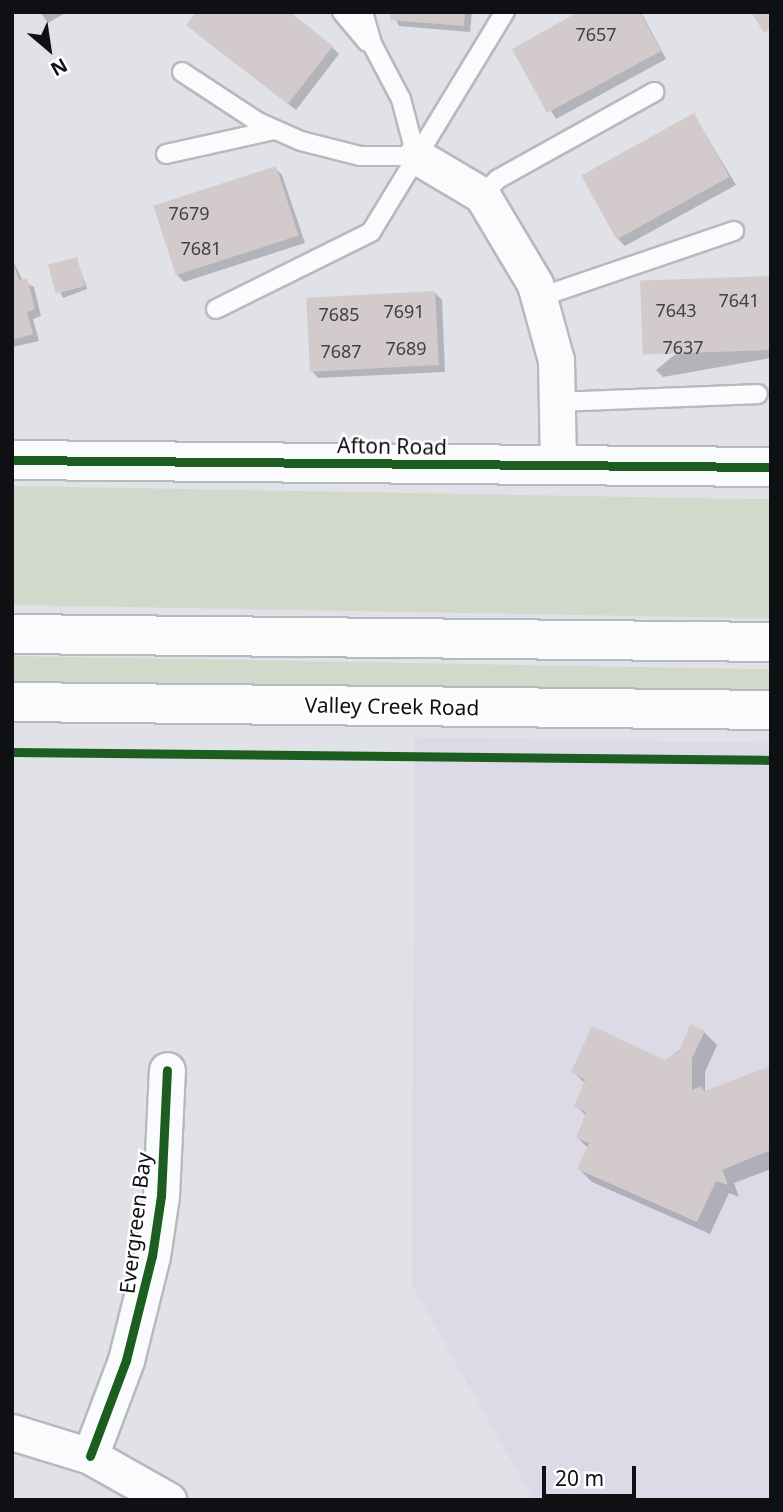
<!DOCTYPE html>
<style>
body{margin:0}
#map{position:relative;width:783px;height:1512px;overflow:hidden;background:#e0e2e8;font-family:"Noto Sans",sans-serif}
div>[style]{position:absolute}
.commercial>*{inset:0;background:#dddae8}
.green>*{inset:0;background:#d2d9ca;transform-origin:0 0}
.shadow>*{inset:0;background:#0003;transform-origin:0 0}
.building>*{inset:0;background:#d3cacb;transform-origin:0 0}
.roads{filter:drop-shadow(2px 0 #b8b9be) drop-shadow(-2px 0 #b8b9be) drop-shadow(0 2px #b8b9be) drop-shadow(0 -2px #b8b9be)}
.lane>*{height:18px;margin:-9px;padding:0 9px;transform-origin:9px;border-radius:9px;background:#fafbfc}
.street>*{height:35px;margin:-17.5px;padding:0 17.5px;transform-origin:17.5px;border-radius:17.5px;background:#fafbfc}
.secondary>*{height:38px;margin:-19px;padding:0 19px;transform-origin:19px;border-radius:19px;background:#fafbfc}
.cycleway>*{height:9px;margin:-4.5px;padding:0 4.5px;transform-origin:4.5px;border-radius:4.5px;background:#1b5e20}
span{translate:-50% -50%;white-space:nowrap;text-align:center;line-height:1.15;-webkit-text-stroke:5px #fff;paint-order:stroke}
.number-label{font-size:18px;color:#424044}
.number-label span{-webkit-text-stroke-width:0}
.street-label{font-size:21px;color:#0f1014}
.frame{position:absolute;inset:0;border:14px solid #0f1014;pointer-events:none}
.north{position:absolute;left:14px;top:14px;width:70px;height:70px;-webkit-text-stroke:5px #fff;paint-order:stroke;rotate:151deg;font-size:19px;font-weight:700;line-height:28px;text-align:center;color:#0f1014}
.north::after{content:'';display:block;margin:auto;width:24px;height:32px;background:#0f1014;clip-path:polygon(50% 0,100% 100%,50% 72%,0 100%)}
.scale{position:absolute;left:542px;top:1466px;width:94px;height:32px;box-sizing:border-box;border:4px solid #0f1014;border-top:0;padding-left:9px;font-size:21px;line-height:24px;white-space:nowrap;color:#0f1014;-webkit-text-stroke:5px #fff;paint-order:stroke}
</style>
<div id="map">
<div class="commercial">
<div style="clip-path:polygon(414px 737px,771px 743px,771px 1500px,533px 1500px,412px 1285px)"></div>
</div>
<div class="green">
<div style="left:12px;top:486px;width:759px;height:119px;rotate:1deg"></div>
<div style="left:12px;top:656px;width:759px;height:25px;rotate:1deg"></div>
</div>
<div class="shadow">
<div style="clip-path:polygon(40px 12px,67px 12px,48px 23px)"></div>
<div style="clip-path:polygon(392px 12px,472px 12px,470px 32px,399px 26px)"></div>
<div style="clip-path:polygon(582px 12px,641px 12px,666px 59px,556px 119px,514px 50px)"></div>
<div style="clip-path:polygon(195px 32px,332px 47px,339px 54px,296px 110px)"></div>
<div style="clip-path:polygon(694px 115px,736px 185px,625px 246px,618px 239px)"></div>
<div style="clip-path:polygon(275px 168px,282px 175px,305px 243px,184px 282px,177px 275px)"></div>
<div style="left:76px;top:258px;width:33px;height:26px;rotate:70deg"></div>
<div style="clip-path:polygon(12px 259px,23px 281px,34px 287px,41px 316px,33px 319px,39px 341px,12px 347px)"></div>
<div style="clip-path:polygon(768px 278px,771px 358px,663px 377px,656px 370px)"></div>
<div style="clip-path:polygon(435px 293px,442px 300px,445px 372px,318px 378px,311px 370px)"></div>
<div style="clip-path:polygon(704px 1032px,717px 1045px,705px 1072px,705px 1093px,771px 1067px,771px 1169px,734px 1183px,739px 1197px,729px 1193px,710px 1234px,592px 1182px,579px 1169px,588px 1148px,578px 1138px,586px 1116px,576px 1105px,586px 1084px,573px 1072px,665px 1061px)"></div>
</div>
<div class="building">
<div style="clip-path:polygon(196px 12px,290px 12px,333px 46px,288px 104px,186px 25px)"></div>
<div style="clip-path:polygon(391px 12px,465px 12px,464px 26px,390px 20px)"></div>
<div style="clip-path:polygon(578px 12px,640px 12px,661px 51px,547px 113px,512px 49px)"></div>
<div style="clip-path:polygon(751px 12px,771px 12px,771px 28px,764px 33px)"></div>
<div style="left:694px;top:113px;width:73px;height:129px;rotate:61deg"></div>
<div style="left:276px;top:166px;width:73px;height:129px;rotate:72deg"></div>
<div style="left:77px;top:257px;width:30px;height:30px;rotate:75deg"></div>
<div style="clip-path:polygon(12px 260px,19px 280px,27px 278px,35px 309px,27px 312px,33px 334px,12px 340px)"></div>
<div style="left:769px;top:276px;width:74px;height:129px;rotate:88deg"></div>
<div style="left:435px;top:291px;width:74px;height:129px;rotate:87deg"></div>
<div style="clip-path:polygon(690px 1024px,705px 1031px,692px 1058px,692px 1090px,701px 1086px,704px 1091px,771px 1066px,771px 1150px,722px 1170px,728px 1185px,716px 1181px,697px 1222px,577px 1169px,589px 1143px,576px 1138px,586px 1112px,574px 1106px,585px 1080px,571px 1072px,592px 1026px,665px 1060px,679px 1052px)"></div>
</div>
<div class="roads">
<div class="lane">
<div style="left:342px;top:12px;width:39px;rotate:50deg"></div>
<div style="left:363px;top:12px;width:33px;rotate:74deg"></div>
<div style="left:372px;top:44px;width:62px;rotate:62.2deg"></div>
<div style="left:401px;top:99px;width:59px;rotate:75.3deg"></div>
<div style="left:182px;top:72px;width:91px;rotate:33.3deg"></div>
<div style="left:258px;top:122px;width:47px;rotate:23.8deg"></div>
<div style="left:301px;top:141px;width:61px;rotate:14.3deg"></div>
<div style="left:360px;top:156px;width:56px"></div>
<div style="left:166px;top:154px;width:111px;rotate:-12.5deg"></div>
<div style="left:482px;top:195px;width:23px;rotate:-45deg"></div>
<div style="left:498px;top:179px;width:179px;rotate:-29.1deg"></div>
<div style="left:540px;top:297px;width:205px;rotate:-18.8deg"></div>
<div style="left:216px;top:309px;width:173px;rotate:-26.4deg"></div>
<div style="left:371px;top:232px;width:258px;rotate:-58.7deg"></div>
<div style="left:559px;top:402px;width:199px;rotate:-2.3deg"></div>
</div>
<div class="street">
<div style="left:416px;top:156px;width:77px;rotate:30.6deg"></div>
<div style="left:482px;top:195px;width:104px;rotate:59.2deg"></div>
<div style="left:535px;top:284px;width:79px;rotate:74.6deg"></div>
<div style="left:556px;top:360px;width:106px;rotate:88.9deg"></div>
<div style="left:12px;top:1432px;width:82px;rotate:17.1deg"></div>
<div style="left:90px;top:1456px;width:90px;rotate:29.4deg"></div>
<div style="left:90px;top:1456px;width:103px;rotate:-69.4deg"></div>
<div style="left:126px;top:1360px;width:107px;rotate:-76deg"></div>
<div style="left:152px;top:1256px;width:61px;rotate:-81.5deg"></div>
<div style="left:161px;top:1196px;width:126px;rotate:-87.3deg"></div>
</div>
<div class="secondary">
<div style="left:12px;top:460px;width:759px;rotate:0.53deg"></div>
<div style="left:12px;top:634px;width:759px;rotate:0.6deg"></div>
<div style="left:12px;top:702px;width:759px;rotate:0.6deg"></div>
</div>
</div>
<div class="cycleway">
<div style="left:12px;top:460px;width:759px;rotate:0.53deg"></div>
<div style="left:12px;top:752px;width:759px;rotate:0.6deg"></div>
<div style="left:90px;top:1456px;width:103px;rotate:-69.4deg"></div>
<div style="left:126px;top:1360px;width:107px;rotate:-76deg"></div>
<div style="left:152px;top:1256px;width:61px;rotate:-81.5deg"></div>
<div style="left:161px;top:1196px;width:126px;rotate:-87.3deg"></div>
</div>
<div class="number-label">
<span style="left:596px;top:34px">7657</span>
<span style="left:189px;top:213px">7679</span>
<span style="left:201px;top:248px">7681</span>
<span style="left:739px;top:300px">7641</span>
<span style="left:676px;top:310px">7643</span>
<span style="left:404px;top:311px">7691</span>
<span style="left:339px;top:314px">7685</span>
<span style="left:683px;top:347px">7637</span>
<span style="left:406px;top:348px">7689</span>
<span style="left:341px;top:351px">7687</span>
</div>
<div class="street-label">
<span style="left:392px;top:446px;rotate:1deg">Afton Road</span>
<span style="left:392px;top:706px;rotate:1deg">Valley Creek Road</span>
<span style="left:135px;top:1223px;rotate:-83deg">Evergreen Bay</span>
</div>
<div class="frame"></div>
<div class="north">N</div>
<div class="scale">20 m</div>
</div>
